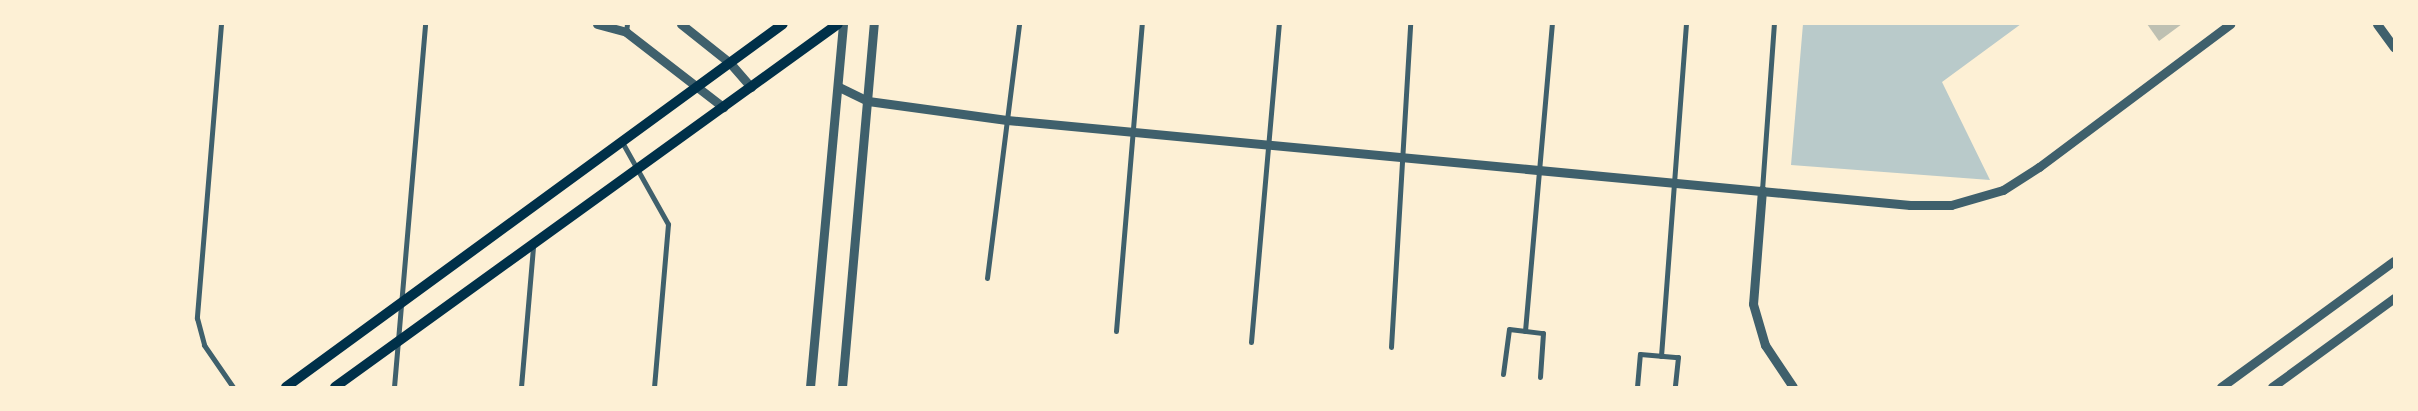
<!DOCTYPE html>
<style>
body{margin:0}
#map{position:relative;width:2418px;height:411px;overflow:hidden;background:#fdf0d5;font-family:"Libre Baskerville",serif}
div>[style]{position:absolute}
.green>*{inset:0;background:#b9caca}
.building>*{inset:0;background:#bec0b2}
.minor>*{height:5px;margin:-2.5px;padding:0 2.5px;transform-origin:2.5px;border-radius:2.5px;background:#3f606c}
.tertiary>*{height:9px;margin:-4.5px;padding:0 4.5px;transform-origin:4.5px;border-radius:4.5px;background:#3f606c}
.secondary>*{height:10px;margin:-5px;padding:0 5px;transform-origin:5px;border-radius:5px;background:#003049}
span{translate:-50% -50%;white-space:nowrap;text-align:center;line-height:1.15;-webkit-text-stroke:5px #fdf0d5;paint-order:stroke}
.frame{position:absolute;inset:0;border:25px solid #fdf0d5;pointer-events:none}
</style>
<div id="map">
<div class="green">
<div style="clip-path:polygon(1803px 24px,2021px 24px,1942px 82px,1990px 180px,1791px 165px)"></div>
</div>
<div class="building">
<div style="clip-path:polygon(2147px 24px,2182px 24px,2159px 41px)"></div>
</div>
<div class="minor">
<div style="left:221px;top:24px;width:295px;rotate:94.7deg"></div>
<div style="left:197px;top:318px;width:28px;rotate:75deg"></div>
<div style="left:204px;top:345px;width:51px;rotate:55.4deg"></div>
<div style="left:626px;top:32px;width:8px;rotate:-83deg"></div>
<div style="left:622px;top:142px;width:94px;rotate:60.7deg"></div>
<div style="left:668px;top:224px;width:164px;rotate:94.9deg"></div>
<div style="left:1762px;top:190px;width:166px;rotate:-85.9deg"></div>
<div style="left:987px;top:278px;width:256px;rotate:-82.8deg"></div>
<div style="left:1116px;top:331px;width:308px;rotate:-85.2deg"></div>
<div style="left:1525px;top:331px;width:308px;rotate:-85deg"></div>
<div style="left:1251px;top:342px;width:319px;rotate:-85deg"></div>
<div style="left:1391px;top:347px;width:324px;rotate:-86.6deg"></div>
<div style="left:1661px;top:356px;width:333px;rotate:-85.7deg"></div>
<div style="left:1503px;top:374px;width:45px;rotate:-82.4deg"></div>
<div style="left:1509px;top:329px;width:34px;rotate:7deg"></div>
<div style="left:1543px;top:333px;width:44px;rotate:93.9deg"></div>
<div style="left:394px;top:387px;width:364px;rotate:-85.1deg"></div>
<div style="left:521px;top:387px;width:142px;rotate:-85.1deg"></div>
<div style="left:1637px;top:387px;width:33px;rotate:-85deg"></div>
<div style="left:1640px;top:354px;width:38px;rotate:5deg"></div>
<div style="left:1678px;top:357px;width:30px;rotate:96deg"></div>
</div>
<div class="tertiary">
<div style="left:597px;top:24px;width:30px;rotate:15deg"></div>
<div style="left:626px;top:32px;width:123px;rotate:37.7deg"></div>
<div style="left:681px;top:24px;width:63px;rotate:38.5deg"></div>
<div style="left:730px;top:63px;width:32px;rotate:49deg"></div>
<div style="left:2377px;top:24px;width:29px;rotate:54deg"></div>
<div style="left:839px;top:87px;width:32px;rotate:26deg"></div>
<div style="left:868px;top:101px;width:140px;rotate:7.8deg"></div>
<div style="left:1007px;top:120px;width:907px;rotate:5.38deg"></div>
<div style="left:1910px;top:205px;width:41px"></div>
<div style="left:1951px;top:205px;width:54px;rotate:-16.1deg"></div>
<div style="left:2003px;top:190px;width:43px;rotate:-32.6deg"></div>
<div style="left:2039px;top:167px;width:239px;rotate:-36.8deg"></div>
<div style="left:1762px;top:190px;width:114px;rotate:94.5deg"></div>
<div style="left:1753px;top:304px;width:43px;rotate:73.7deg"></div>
<div style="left:1765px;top:345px;width:50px;rotate:56.3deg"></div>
<div style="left:810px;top:387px;width:364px;rotate:-84.8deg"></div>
<div style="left:842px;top:387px;width:364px;rotate:-85deg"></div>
<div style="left:2221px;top:387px;width:214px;rotate:-36.1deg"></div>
<div style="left:2272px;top:387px;width:151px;rotate:-36.1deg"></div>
</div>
<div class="secondary">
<div style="left:286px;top:387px;width:615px;rotate:-36.14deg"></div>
<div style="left:335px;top:387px;width:620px;rotate:-35.82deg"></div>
</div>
<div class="frame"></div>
</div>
